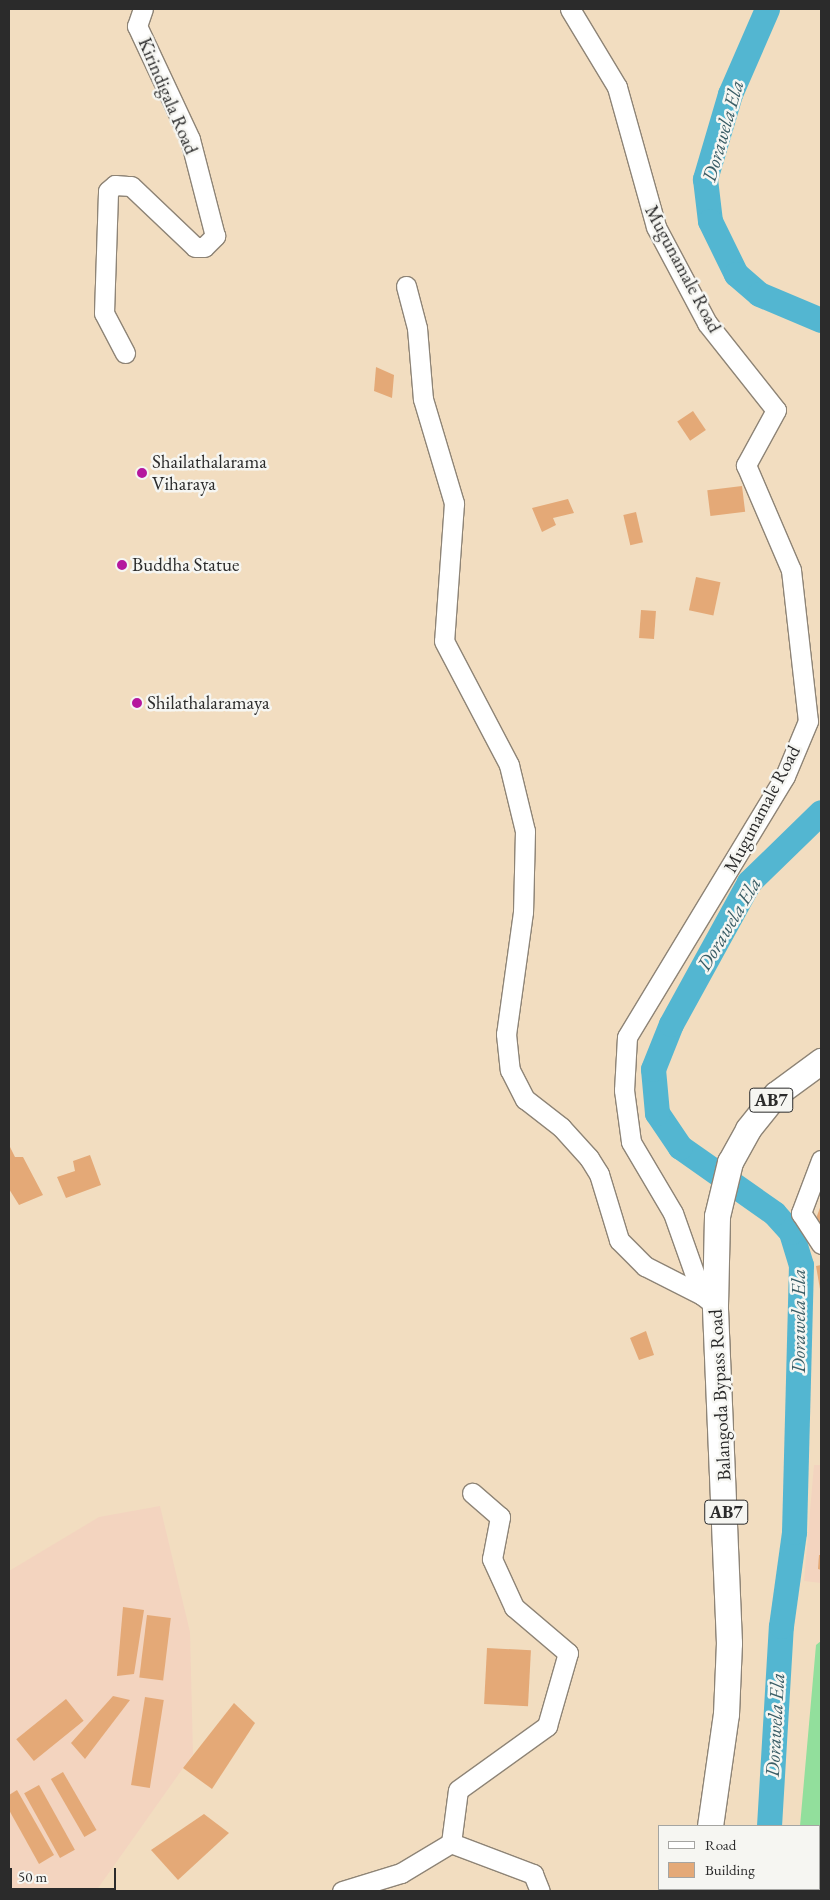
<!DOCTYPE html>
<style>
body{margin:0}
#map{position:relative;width:830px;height:1900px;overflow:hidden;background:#f2ddc0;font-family:"EB Garamond",serif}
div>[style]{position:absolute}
.built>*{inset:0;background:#f3d4bf}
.green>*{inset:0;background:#92df9c}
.river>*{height:25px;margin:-12.5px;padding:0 12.5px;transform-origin:12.5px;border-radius:12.5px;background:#53b6d1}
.building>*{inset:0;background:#e4a977;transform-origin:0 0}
.roads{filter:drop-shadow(1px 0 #8e8476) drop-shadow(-1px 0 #8e8476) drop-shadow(0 1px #8e8476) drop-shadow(0 -1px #8e8476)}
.minor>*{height:19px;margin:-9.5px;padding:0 9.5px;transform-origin:9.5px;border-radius:9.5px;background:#fff}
.major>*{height:25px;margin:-12.5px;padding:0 12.5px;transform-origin:12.5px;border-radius:12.5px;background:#fff}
.dots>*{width:14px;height:14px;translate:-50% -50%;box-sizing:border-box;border:2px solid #f6f6f2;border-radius:50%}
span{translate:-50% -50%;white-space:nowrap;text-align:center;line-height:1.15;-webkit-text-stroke:5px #f6f6f2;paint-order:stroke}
.shield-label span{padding:1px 4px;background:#f6f6f2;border:1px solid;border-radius:4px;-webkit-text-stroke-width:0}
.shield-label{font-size:18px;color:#2b2b2b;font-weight:700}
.street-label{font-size:19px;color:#2b2b2b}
.poi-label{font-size:19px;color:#2b2b2b}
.left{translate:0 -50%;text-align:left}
.water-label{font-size:20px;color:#395c65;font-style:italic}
.frame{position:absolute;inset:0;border:10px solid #2b2b2b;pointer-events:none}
.legend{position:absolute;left:658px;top:1825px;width:162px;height:65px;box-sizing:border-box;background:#f6f6f2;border:1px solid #a5a5a2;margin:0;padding:6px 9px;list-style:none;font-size:15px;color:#2b2b2b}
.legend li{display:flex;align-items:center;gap:10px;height:25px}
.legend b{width:25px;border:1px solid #a5a5a2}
.scale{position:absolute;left:10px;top:1868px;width:106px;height:22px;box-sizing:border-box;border:2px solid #2b2b2b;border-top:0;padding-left:6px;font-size:15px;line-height:18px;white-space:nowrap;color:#2b2b2b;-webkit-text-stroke:4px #f6f6f2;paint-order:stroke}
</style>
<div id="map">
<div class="built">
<div style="clip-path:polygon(814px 1465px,821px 1465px,821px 1583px,804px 1581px)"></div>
<div style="clip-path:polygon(160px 1506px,190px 1632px,193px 1754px,96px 1891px,9px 1891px,9px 1571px,99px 1517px)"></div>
</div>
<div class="green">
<div style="clip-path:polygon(821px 1641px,821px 1891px,794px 1891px,819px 1889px,819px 1826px,800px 1826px,816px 1645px)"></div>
</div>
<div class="river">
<div style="left:767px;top:9px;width:93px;rotate:113.5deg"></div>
<div style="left:730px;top:94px;width:89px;rotate:106.4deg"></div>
<div style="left:705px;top:179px;width:42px;rotate:83.2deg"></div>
<div style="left:710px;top:221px;width:59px;rotate:63.9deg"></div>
<div style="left:736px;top:274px;width:30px;rotate:41deg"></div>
<div style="left:759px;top:294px;width:67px;rotate:22.8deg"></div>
<div style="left:769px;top:1826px;width:200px;rotate:-86.6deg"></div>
<div style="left:781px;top:1626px;width:95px;rotate:-82.1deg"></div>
<div style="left:794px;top:1532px;width:267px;rotate:-88.5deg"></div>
<div style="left:801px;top:1265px;width:34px;rotate:-107deg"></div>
<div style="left:791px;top:1232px;width:25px;rotate:-132deg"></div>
<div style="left:774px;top:1213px;width:115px;rotate:-144.9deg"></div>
<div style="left:680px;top:1147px;width:41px;rotate:-124.1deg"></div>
<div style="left:657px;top:1113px;width:44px;rotate:-95.2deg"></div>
<div style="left:653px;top:1069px;width:48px;rotate:-68.2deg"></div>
<div style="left:671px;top:1024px;width:162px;rotate:-61.2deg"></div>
<div style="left:749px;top:882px;width:100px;rotate:-44.2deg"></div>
<div style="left:766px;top:1891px;width:2px;rotate:-90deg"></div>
</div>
<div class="building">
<div style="clip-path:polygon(376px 367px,394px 375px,392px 398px,374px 391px)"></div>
<div style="left:693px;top:411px;width:23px;height:19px;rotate:56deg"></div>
<div style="left:742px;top:486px;width:26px;height:35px;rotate:83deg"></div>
<div style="clip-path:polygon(568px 499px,574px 513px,553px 518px,556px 525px,542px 532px,532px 508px)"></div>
<div style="left:636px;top:512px;width:31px;height:13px;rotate:77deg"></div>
<div style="left:696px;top:577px;width:25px;height:34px;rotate:12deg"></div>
<div style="left:641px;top:610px;width:15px;height:28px;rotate:4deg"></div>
<div style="clip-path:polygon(10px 1147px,15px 1157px,23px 1157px,43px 1195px,19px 1205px,9px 1189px)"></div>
<div style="clip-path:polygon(90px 1155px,101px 1185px,66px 1198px,57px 1177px,75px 1171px,73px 1161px)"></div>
<div style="clip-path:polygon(821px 1205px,821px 1236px,814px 1224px)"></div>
<div style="clip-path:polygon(821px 1265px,821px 1289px,820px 1289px,816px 1266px)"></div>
<div style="clip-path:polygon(646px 1331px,654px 1355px,639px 1360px,630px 1338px)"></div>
<div style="clip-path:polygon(819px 1555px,821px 1555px,821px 1570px,818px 1569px)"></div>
<div style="clip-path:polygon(123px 1607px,144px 1610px,134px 1674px,117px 1676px)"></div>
<div style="left:147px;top:1615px;width:24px;height:63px;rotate:7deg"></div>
<div style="left:487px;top:1648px;width:44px;height:56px;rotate:3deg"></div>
<div style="clip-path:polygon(113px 1696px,130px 1700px,85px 1759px,71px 1743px)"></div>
<div style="left:145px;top:1697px;width:19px;height:89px;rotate:9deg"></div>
<div style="left:66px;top:1699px;width:28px;height:64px;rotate:51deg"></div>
<div style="clip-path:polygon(234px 1703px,255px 1723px,212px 1789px,183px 1768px)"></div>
<div style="left:63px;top:1772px;width:67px;height:14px;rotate:60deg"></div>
<div style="left:39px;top:1785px;width:74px;height:17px;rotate:61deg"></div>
<div style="clip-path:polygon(17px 1790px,54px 1855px,39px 1864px,9px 1810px,9px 1795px)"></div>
<div style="clip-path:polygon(204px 1814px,229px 1833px,178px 1880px,151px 1850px)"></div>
</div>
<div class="roads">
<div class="minor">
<div style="left:570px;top:9px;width:91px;rotate:58.9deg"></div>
<div style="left:617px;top:87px;width:145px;rotate:74.4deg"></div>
<div style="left:656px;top:227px;width:109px;rotate:62deg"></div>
<div style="left:707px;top:323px;width:111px;rotate:51.6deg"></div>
<div style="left:776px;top:410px;width:63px;rotate:118.6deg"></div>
<div style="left:746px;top:465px;width:114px;rotate:66.8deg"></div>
<div style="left:791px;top:570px;width:152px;rotate:83.6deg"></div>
<div style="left:808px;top:721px;width:60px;rotate:112.7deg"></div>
<div style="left:785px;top:776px;width:305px;rotate:121.2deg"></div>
<div style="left:627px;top:1037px;width:53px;rotate:93.2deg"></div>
<div style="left:624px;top:1090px;width:52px;rotate:82.3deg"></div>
<div style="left:631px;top:1142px;width:82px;rotate:59.4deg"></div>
<div style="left:673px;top:1213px;width:87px;rotate:70.5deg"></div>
<div style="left:702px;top:1295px;width:16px;rotate:38deg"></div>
<div style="left:406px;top:286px;width:43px;rotate:75.3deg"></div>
<div style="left:417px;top:328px;width:71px;rotate:85.2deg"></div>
<div style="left:423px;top:399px;width:109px;rotate:73.4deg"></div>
<div style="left:454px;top:503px;width:138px;rotate:94.1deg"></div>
<div style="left:444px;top:641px;width:140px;rotate:62.3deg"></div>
<div style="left:509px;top:765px;width:68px;rotate:76.4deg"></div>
<div style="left:525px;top:831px;width:81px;rotate:91.4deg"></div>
<div style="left:523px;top:912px;width:123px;rotate:97.9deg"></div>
<div style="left:506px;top:1034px;width:36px;rotate:84deg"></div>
<div style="left:510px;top:1070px;width:33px;rotate:63deg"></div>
<div style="left:525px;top:1099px;width:46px;rotate:37.9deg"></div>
<div style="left:561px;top:1127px;width:42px;rotate:47.9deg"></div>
<div style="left:589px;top:1158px;width:19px;rotate:58deg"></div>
<div style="left:599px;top:1174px;width:69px;rotate:73.1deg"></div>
<div style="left:619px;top:1240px;width:37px;rotate:45deg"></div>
<div style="left:645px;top:1266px;width:64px;rotate:27deg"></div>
<div style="left:125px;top:353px;width:45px;rotate:-117.7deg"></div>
<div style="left:104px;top:313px;width:122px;rotate:-88.1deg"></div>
<div style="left:108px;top:191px;width:9px;rotate:-41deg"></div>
<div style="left:115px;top:185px;width:16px;rotate:4deg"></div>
<div style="left:131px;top:186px;width:88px;rotate:43.6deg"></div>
<div style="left:195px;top:247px;width:9px"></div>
<div style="left:204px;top:247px;width:16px;rotate:-45deg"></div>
<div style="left:215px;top:236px;width:100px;rotate:-104.5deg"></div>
<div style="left:190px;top:139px;width:125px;rotate:-115.1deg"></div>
<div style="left:137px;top:26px;width:18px;rotate:-71deg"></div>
<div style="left:821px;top:1160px;width:57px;rotate:110.7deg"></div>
<div style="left:801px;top:1213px;width:37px;rotate:57deg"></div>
<div style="left:451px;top:1843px;width:88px;rotate:20.7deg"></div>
<div style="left:533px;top:1874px;width:18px;rotate:68deg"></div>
<div style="left:342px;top:1891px;width:62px;rotate:-17deg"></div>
<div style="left:401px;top:1873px;width:58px;rotate:-31deg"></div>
<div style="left:451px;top:1843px;width:53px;rotate:-82.5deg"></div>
<div style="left:458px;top:1790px;width:110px;rotate:-35.7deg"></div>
<div style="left:547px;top:1726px;width:76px;rotate:-74deg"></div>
<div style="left:568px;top:1653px;width:71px;rotate:-139.6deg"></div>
<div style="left:514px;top:1607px;width:53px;rotate:-114.6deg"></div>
<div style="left:492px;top:1559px;width:43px;rotate:-79.2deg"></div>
<div style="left:500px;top:1517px;width:37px;rotate:-139deg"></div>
</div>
<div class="major">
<div style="left:710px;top:1826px;width:113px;rotate:-81.9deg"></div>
<div style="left:726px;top:1714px;width:71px;rotate:-87.6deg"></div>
<div style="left:729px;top:1643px;width:338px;rotate:-92.4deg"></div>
<div style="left:715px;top:1305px;width:89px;rotate:-88.7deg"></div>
<div style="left:717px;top:1216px;width:56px;rotate:-76.5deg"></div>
<div style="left:730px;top:1162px;width:38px;rotate:-61deg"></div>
<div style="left:748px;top:1129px;width:45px;rotate:-51.3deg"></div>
<div style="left:776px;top:1094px;width:56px;rotate:-36.3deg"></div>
<div style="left:712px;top:1891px;width:2px;rotate:-63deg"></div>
</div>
</div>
<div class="dots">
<div style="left:142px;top:473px;background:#b5179e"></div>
<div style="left:122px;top:565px;background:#b5179e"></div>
<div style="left:137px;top:703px;background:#b5179e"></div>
</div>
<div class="shield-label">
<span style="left:771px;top:1100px">AB7</span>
<span style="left:726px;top:1512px">AB7</span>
</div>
<div class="street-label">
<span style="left:168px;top:96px;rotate:67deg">Kirindigala Road</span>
<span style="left:683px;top:269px;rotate:62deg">Mugunamale Road</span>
<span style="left:762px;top:809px;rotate:-62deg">Mugunamale Road</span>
<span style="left:720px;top:1395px;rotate:-93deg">Balangoda Bypass Road</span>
</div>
<div class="poi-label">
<span class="left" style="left:152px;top:473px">Shailathalarama<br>Viharaya</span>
<span class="left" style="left:132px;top:565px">Buddha Statue</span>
<span class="left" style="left:147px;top:703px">Shilathalaramaya</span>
</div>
<div class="water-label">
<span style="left:723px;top:131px;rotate:-74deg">Dorawela Ela</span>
<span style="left:729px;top:924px;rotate:-59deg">Dorawela Ela</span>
<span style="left:798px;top:1321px;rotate:-90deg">Dorawela Ela</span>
<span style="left:775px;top:1725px;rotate:-87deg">Dorawela Ela</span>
</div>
<div class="frame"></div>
<ul class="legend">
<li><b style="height:6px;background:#fff"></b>Road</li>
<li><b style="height:14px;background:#e4a977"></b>Building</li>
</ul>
<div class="scale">50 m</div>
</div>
